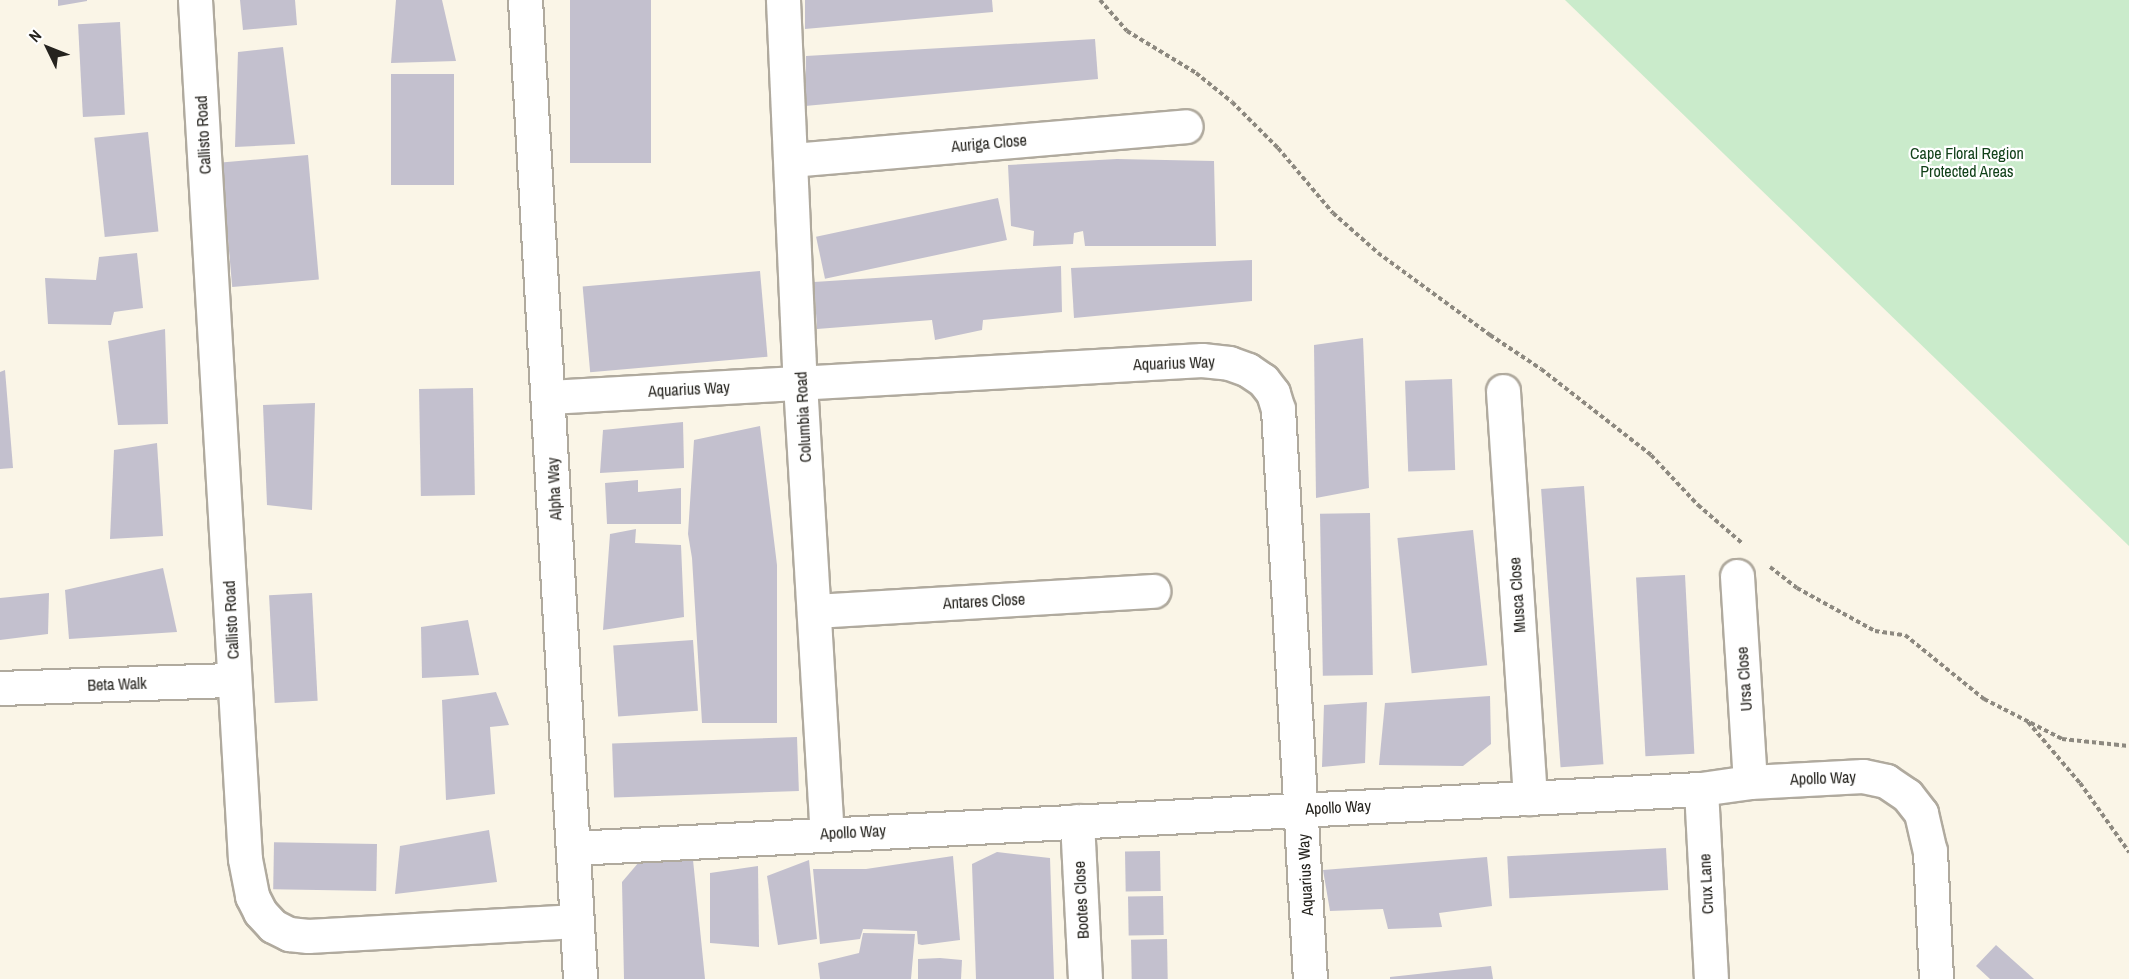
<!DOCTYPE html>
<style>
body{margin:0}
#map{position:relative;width:2129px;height:979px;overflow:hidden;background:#faf5e7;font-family:"Archivo Narrow",sans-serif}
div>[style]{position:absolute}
.green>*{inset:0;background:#caebcb}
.building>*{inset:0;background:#c3c0ce;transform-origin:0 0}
.path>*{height:4px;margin-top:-2px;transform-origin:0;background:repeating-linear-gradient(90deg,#8d8980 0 4.5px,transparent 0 7.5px)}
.roads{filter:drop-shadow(2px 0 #b0aa9e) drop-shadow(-2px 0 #b0aa9e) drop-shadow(0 2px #b0aa9e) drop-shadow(0 -2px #b0aa9e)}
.street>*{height:33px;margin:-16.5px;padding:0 16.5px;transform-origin:16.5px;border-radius:16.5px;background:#fff}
.secondary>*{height:33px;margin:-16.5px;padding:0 16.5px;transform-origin:16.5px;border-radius:16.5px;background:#fff}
span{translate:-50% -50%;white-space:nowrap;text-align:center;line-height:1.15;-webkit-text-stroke:4.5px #fff;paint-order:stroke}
.street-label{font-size:16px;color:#25231e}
.park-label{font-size:16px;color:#114119}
.north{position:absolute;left:18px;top:18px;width:60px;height:60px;-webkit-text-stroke:4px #fff;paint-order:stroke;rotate:313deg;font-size:16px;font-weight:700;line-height:24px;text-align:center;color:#25231e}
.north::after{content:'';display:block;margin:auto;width:21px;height:27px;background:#25231e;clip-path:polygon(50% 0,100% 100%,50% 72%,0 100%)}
</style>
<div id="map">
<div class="green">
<div style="clip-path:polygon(1565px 0,2129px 0,2129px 546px)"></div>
</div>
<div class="building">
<div style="clip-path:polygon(58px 0,87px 0,87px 1px,58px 6px)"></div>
<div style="clip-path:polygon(240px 0,295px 0,297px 25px,243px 30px)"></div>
<div style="clip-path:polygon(396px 0,442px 0,456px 61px,391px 63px)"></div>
<div style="left:570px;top:0;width:81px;height:163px"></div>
<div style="clip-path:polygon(805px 0,992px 0,993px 12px,805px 29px)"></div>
<div style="left:120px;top:22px;width:93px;height:42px;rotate:87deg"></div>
<div style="clip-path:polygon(1095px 39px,1098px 79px,805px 106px,806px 56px)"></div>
<div style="clip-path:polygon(283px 47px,295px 144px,235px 147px,238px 52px)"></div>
<div style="left:454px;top:74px;width:111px;height:63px;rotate:90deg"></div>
<div style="left:148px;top:132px;width:100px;height:54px;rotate:84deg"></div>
<div style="left:308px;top:155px;width:125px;height:87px;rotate:85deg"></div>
<div style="clip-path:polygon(1117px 159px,1214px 161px,1216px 246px,1085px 246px,1083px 231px,1074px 233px,1073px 244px,1033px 246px,1034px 231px,1011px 226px,1008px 165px)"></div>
<div style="left:998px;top:198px;width:43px;height:186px;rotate:78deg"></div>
<div style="clip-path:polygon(137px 253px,143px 308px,114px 312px,111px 325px,48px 324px,45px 278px,96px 280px,99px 257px)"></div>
<div style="clip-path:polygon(1252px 260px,1252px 301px,1074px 318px,1071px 268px)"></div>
<div style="clip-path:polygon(1061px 266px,1062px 312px,983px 320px,982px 330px,935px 340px,932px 320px,817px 329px,814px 282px)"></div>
<div style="left:760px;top:271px;width:86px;height:178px;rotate:85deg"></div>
<div style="clip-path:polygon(165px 329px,168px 424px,118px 425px,108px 341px)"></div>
<div style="clip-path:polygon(1363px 338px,1369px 488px,1316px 498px,1314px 345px)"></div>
<div style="clip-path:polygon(5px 370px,13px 468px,0 469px,0 372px)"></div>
<div style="left:1452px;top:379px;width:91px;height:47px;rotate:88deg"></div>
<div style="left:473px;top:388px;width:107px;height:54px;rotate:89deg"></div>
<div style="clip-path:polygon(315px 403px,312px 510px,267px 505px,263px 405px)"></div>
<div style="clip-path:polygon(683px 422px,684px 468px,600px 473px,603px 430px)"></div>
<div style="clip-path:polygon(760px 426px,777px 565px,777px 723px,702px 723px,692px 558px,688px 534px,694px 440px)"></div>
<div style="clip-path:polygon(157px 443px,163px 536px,110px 539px,114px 450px)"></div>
<div style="clip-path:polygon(638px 480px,638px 492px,681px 488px,681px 524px,607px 524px,605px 483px)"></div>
<div style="left:1584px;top:486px;width:279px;height:43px;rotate:86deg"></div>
<div style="left:1370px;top:513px;width:162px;height:50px;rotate:89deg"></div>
<div style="clip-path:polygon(636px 529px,635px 543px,681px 545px,684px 617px,603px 630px,610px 534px)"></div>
<div style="left:1473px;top:530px;width:136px;height:76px;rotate:84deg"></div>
<div style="clip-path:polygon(163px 568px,177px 632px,69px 639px,65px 590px)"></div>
<div style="left:1685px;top:575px;width:179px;height:49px;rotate:87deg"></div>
<div style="clip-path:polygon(49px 593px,48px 634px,0 640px,0 598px)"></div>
<div style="left:312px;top:593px;width:108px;height:43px;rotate:87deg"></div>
<div style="clip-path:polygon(468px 620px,479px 675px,422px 678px,421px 627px)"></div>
<div style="left:693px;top:640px;width:71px;height:80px;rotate:86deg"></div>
<div style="clip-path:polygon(496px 692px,509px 725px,490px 727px,495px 794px,446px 800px,442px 700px)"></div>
<div style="clip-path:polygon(1490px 696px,1491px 744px,1463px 766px,1379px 765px,1385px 703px)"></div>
<div style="clip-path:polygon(1367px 702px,1365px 763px,1322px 767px,1324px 705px)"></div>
<div style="left:797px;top:737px;width:54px;height:185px;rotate:88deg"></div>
<div style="clip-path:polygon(489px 830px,497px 882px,395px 894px,400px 846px)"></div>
<div style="left:377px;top:844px;width:47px;height:103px;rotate:91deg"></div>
<div style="left:1666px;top:848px;width:42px;height:159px;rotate:87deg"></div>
<div style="left:1160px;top:851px;width:40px;height:35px;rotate:89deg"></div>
<div style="clip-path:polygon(997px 852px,1050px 858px,1054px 979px,976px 979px,972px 864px)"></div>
<div style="clip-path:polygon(953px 856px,960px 940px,922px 945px,918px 944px,917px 931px,863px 929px,860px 939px,820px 944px,813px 869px,866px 869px)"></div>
<div style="clip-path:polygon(1487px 857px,1492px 906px,1439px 913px,1442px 927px,1388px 929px,1383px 909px,1330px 911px,1323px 870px)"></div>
<div style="clip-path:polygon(693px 860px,705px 979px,624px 979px,622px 882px,639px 862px)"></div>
<div style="clip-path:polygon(809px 860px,817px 939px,778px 945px,767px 876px)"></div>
<div style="clip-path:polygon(758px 866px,759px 947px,710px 943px,710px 873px)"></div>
<div style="left:1163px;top:896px;width:39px;height:35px;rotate:89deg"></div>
<div style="clip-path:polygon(863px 933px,915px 934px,911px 979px,820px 979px,818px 963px,859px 953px)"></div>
<div style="left:1167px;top:939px;width:40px;height:36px;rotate:89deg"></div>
<div style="clip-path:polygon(1996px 945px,2034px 979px,1990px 979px,1976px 966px)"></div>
<div style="clip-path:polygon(940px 958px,962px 960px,961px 979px,918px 979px,918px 959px)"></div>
<div style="clip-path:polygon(1491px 966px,1493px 979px,1390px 979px,1390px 977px)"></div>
</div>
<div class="path">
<div style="left:1100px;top:0;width:41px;rotate:48.9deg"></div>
<div style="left:1127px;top:31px;width:81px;rotate:31.3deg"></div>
<div style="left:1196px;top:73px;width:46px;rotate:38.9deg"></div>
<div style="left:1232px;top:102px;width:65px;rotate:45deg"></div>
<div style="left:1278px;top:148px;width:85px;rotate:49.8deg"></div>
<div style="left:1333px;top:213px;width:60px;rotate:41.6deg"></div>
<div style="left:1378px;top:253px;width:139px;rotate:36.2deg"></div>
<div style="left:1490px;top:335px;width:61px;rotate:33.7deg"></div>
<div style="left:1541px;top:369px;width:140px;rotate:38deg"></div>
<div style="left:1651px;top:455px;width:69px;rotate:46.8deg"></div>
<div style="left:1698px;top:505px;width:58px;rotate:40.8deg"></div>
<div style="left:1770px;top:567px;width:34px;rotate:38deg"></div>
<div style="left:1797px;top:588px;width:89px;rotate:28.9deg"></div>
<div style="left:1875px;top:631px;width:30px;rotate:8deg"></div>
<div style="left:1905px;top:635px;width:102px;rotate:39deg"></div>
<div style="left:1984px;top:699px;width:88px;rotate:27.1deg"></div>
<div style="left:2062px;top:739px;width:67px;rotate:6deg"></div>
<div style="left:2028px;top:722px;width:80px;rotate:49.6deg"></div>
<div style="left:2080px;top:783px;width:85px;rotate:54.6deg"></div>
</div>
<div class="roads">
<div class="street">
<div style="left:195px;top:0;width:860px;rotate:86.67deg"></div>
<div style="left:245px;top:859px;width:38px;rotate:79deg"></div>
<div style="left:252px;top:896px;width:18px;rotate:63deg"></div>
<div style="left:260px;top:912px;width:19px;rotate:47deg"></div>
<div style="left:273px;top:926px;width:18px;rotate:27deg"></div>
<div style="left:289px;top:934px;width:19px;rotate:6deg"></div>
<div style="left:308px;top:936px;width:269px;rotate:-3.2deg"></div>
<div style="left:783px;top:0;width:383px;rotate:87.5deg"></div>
<div style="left:800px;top:383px;width:451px;rotate:86.6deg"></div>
<div style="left:792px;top:160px;width:395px;rotate:-4.9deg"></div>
<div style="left:1503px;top:391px;width:408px;rotate:86.2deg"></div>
<div style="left:549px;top:397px;width:654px;rotate:-3.24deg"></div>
<div style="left:1202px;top:360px;width:27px;rotate:6deg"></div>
<div style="left:1229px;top:363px;width:20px;rotate:20deg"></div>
<div style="left:1248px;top:370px;width:18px;rotate:34deg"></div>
<div style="left:1263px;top:380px;width:16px;rotate:52deg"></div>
<div style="left:1273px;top:393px;width:17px;rotate:73deg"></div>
<div style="left:1278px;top:409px;width:571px;rotate:86.79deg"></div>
<div style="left:1737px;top:576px;width:206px;rotate:86.4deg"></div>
<div style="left:814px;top:611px;width:340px;rotate:-3.4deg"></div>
<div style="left:0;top:688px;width:234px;rotate:-2deg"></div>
<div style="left:1701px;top:789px;width:190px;rotate:87deg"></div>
<div style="left:1077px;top:821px;width:158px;rotate:87.1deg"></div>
<div style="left:574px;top:848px;width:1129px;rotate:-3deg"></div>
<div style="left:1701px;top:789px;width:49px;rotate:-8.1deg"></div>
<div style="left:1750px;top:782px;width:113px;rotate:-3deg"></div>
<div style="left:1863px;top:776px;width:24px;rotate:12deg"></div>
<div style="left:1886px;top:781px;width:25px;rotate:34deg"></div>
<div style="left:1907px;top:795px;width:23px;rotate:52deg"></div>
<div style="left:1921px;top:813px;width:39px;rotate:77deg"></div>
<div style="left:1930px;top:851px;width:128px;rotate:87.3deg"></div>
</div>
<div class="secondary">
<div style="left:525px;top:0;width:981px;rotate:86.78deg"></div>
</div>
</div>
<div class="street-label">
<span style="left:203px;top:135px;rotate:-93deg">Callisto Road</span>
<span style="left:989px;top:143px;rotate:-5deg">Auriga Close</span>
<span style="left:1174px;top:363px;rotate:-2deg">Aquarius Way</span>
<span style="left:689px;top:389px;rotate:-3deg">Aquarius Way</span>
<span style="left:803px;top:417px;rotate:-93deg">Columbia Road</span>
<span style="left:554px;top:489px;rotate:-93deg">Alpha Way</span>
<span style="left:1517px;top:595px;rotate:-94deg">Musca Close</span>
<span style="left:984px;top:601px;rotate:-3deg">Antares Close</span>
<span style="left:231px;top:620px;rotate:-93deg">Callisto Road</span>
<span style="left:1744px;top:679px;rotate:-94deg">Ursa Close</span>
<span style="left:117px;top:684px;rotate:-2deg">Beta Walk</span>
<span style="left:1823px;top:778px;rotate:-2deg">Apollo Way</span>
<span style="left:1338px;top:807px;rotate:-3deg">Apollo Way</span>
<span style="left:853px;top:832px;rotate:-3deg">Apollo Way</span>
<span style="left:1305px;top:875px;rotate:-93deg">Aquarius Way</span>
<span style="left:1706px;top:884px;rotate:-93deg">Crux Lane</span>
<span style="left:1081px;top:900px;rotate:-93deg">Bootes Close</span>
</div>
<div class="park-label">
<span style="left:1967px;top:162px">Cape Floral Region<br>Protected Areas</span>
</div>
<div class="north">N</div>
</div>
